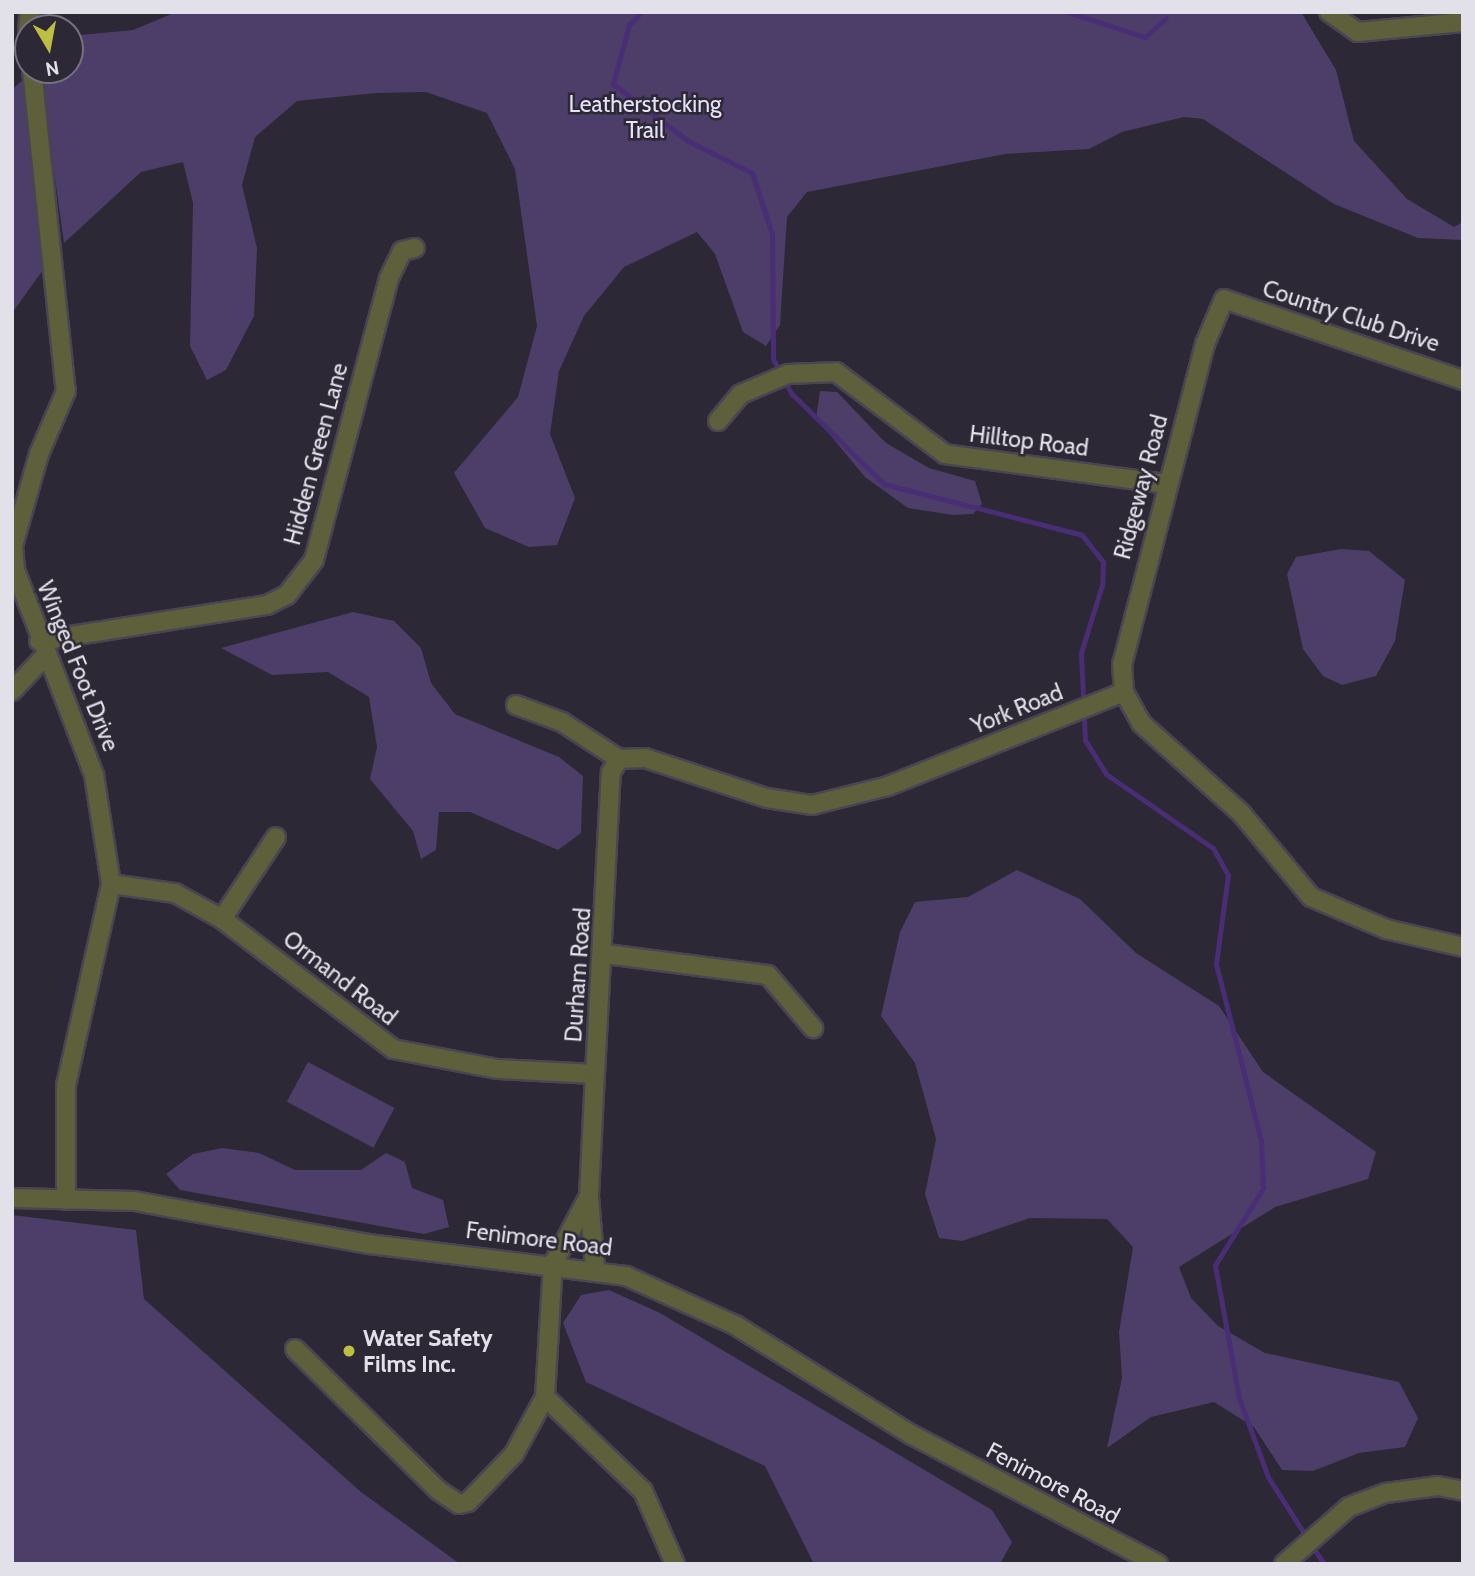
<!DOCTYPE html>
<style>
body{margin:0}
#map{position:relative;width:1475px;height:1576px;overflow:hidden;background:#2c2835;font-family:Cabin,sans-serif}
div>[style]{position:absolute}
.green>*{inset:0;background:#4c3e68;transform-origin:0 0}
.stream>*{height:5px;margin:-2.5px;padding:0 2.5px;transform-origin:2.5px;border-radius:2.5px;background:#492e76}
.roads{filter:drop-shadow(2px 0 #494552) drop-shadow(-2px 0 #494552) drop-shadow(0 2px #494552) drop-shadow(0 -2px #494552)}
.minor>*{height:18px;margin:-9px;padding:0 9px;transform-origin:9px;border-radius:9px;background:#5e5f3b}
.tertiary>*{height:18px;margin:-9px;padding:0 9px;transform-origin:9px;border-radius:9px;background:#5e5f3b}
.dots>*{width:19px;height:19px;translate:-50% -50%;box-sizing:border-box;border:4px solid #2c2835;border-radius:50%}
span{translate:-50% -50%;white-space:nowrap;text-align:center;line-height:1.15;-webkit-text-stroke:5px #2c2835;paint-order:stroke}
.park-label{font-size:23px;color:#e6e1f6}
.street-label{font-size:23px;color:#e2e0e9}
.poi-label{font-size:23px;color:#e2e0e9;font-weight:700}
.left{translate:0 -50%;text-align:left}
.frame{position:absolute;inset:0;border:14px solid #e2e0e9;pointer-events:none}
.north{position:absolute;left:14px;top:14px;width:70px;height:70px;box-sizing:border-box;background:#2c2835;border:2px solid #75727d;border-radius:50%;rotate:170deg;font-size:19px;font-weight:700;line-height:28px;text-align:center;color:#e2e0e9}
.north::after{content:'';display:block;margin:auto;width:24px;height:32px;background:#bdbf43;clip-path:polygon(50% 0,100% 100%,50% 72%,0 100%)}
</style>
<div id="map">
<div class="green">
<div style="clip-path:polygon(176px 12px,1301px 12px,1336px 70px,1354px 141px,1407px 199px,1454px 227px,1463px 222px,1463px 240px,1418px 238px,1334px 204px,1203px 119px,1184px 117px,1122px 132px,1089px 149px,1005px 154px,807px 192px,787px 217px,780px 325px,766px 346px,743px 332px,715px 254px,697px 232px,624px 267px,584px 316px,559px 371px,550px 434px,575px 498px,557px 545px,529px 547px,485px 528px,454px 473px,518px 397px,537px 326px,515px 169px,487px 113px,426px 92px,376px 93px,297px 101px,255px 137px,242px 185px,257px 248px,254px 316px,226px 370px,207px 380px,190px 346px,193px 203px,183px 162px,141px 172px,64px 243px,41px 79px,49px 70px,70px 70px,70px 36px,133px 30px)"></div>
<div style="clip-path:polygon(22px 81px,43px 270px,12px 313px,12px 89px)"></div>
<div style="clip-path:polygon(820px 391px,837px 392px,886px 443px,929px 468px,975px 481px,982px 504px,973px 514px,953px 515px,908px 508px,865px 477px,816px 418px)"></div>
<div style="clip-path:polygon(1341px 549px,1369px 551px,1405px 580px,1395px 641px,1376px 676px,1342px 685px,1323px 676px,1303px 649px,1287px 574px,1296px 557px)"></div>
<div style="clip-path:polygon(353px 612px,394px 621px,421px 648px,431px 683px,455px 714px,559px 757px,583px 776px,581px 833px,558px 850px,470px 812px,439px 812px,436px 850px,421px 859px,413px 831px,370px 779px,377px 747px,369px 697px,328px 672px,272px 675px,221px 648px)"></div>
<div style="clip-path:polygon(1017px 870px,1080px 899px,1136px 953px,1219px 1006px,1263px 1072px,1376px 1152px,1368px 1179px,1275px 1207px,1179px 1267px,1191px 1298px,1218px 1326px,1265px 1353px,1399px 1382px,1418px 1418px,1405px 1447px,1359px 1453px,1313px 1471px,1282px 1470px,1254px 1427px,1214px 1402px,1151px 1417px,1107px 1448px,1122px 1378px,1119px 1332px,1133px 1247px,1107px 1219px,1030px 1218px,962px 1241px,939px 1238px,925px 1194px,936px 1139px,915px 1063px,881px 1016px,900px 932px,915px 902px,968px 897px)"></div>
<div style="left:308px;top:1062px;width:98px;height:45px;rotate:28deg"></div>
<div style="clip-path:polygon(222px 1148px,259px 1153px,295px 1170px,361px 1170px,386px 1153px,405px 1162px,412px 1188px,443px 1200px,449px 1227px,424px 1234px,180px 1190px,166px 1174px,193px 1154px)"></div>
<div style="clip-path:polygon(12px 1215px,136px 1230px,144px 1299px,361px 1492px,460px 1564px,12px 1564px)"></div>
<div style="clip-path:polygon(609px 1290px,660px 1313px,992px 1510px,1012px 1542px,1000px 1564px,814px 1564px,765px 1466px,586px 1382px,563px 1323px,581px 1295px)"></div>
</div>
<div class="stream">
<div style="left:641px;top:12px;width:18px;rotate:133deg"></div>
<div style="left:629px;top:25px;width:61px;rotate:105.2deg"></div>
<div style="left:613px;top:84px;width:94px;rotate:37.2deg"></div>
<div style="left:688px;top:141px;width:72px;rotate:26.6deg"></div>
<div style="left:752px;top:173px;width:64px;rotate:71.8deg"></div>
<div style="left:772px;top:234px;width:125px;rotate:89.5deg"></div>
<div style="left:773px;top:359px;width:40px;rotate:62deg"></div>
<div style="left:792px;top:394px;width:129px;rotate:44.4deg"></div>
<div style="left:884px;top:484px;width:204px;rotate:14.4deg"></div>
<div style="left:1082px;top:535px;width:34px;rotate:52deg"></div>
<div style="left:1103px;top:562px;width:23px;rotate:92deg"></div>
<div style="left:1102px;top:585px;width:71px;rotate:107.2deg"></div>
<div style="left:1081px;top:653px;width:87px;rotate:87.4deg"></div>
<div style="left:1085px;top:740px;width:40px;rotate:58deg"></div>
<div style="left:1106px;top:774px;width:130px;rotate:34.7deg"></div>
<div style="left:1213px;top:848px;width:31px;rotate:61deg"></div>
<div style="left:1228px;top:875px;width:90px;rotate:97.7deg"></div>
<div style="left:1216px;top:964px;width:182px;rotate:75.7deg"></div>
<div style="left:1261px;top:1140px;width:48px;rotate:87.6deg"></div>
<div style="left:1263px;top:1188px;width:91px;rotate:121.9deg"></div>
<div style="left:1215px;top:1265px;width:135px;rotate:79.8deg"></div>
<div style="left:1239px;top:1398px;width:84px;rotate:69.8deg"></div>
<div style="left:1268px;top:1477px;width:72px;rotate:57.4deg"></div>
<div style="left:1068px;top:12px;width:81px;rotate:18deg"></div>
<div style="left:1145px;top:37px;width:28px;rotate:-42deg"></div>
<div style="left:1312px;top:1546px;width:22px;rotate:56deg"></div>
</div>
<div class="roads">
<div class="minor">
<div style="left:1329px;top:12px;width:35px;rotate:35deg"></div>
<div style="left:1358px;top:32px;width:105px;rotate:-5.4deg"></div>
<div style="left:28px;top:30px;width:18px;rotate:-84deg"></div>
<div style="left:32px;top:70px;width:323px;rotate:84deg"></div>
<div style="left:66px;top:391px;width:69px;rotate:113.2deg"></div>
<div style="left:39px;top:454px;width:96px;rotate:105.8deg"></div>
<div style="left:13px;top:546px;width:24px;rotate:85deg"></div>
<div style="left:15px;top:570px;width:220px;rotate:68.9deg"></div>
<div style="left:94px;top:775px;width:110px;rotate:81.1deg"></div>
<div style="left:111px;top:884px;width:207px;rotate:102.6deg"></div>
<div style="left:66px;top:1086px;width:114px;rotate:90deg"></div>
<div style="left:1463px;top:380px;width:252px;rotate:-161.3deg"></div>
<div style="left:1224px;top:299px;width:49px;rotate:112.9deg"></div>
<div style="left:1205px;top:344px;width:331px;rotate:104.5deg"></div>
<div style="left:1122px;top:664px;width:28px;rotate:86deg"></div>
<div style="left:1124px;top:692px;width:35px;rotate:61deg"></div>
<div style="left:1141px;top:723px;width:135px;rotate:42deg"></div>
<div style="left:1241px;top:813px;width:109px;rotate:50.2deg"></div>
<div style="left:1311px;top:897px;width:82px;rotate:23.1deg"></div>
<div style="left:1386px;top:929px;width:79px;rotate:13.2deg"></div>
<div style="left:718px;top:421px;width:35px;rotate:-50deg"></div>
<div style="left:741px;top:394px;width:51px;rotate:-23.1deg"></div>
<div style="left:788px;top:374px;width:48px;rotate:-2.4deg"></div>
<div style="left:836px;top:372px;width:136px;rotate:37deg"></div>
<div style="left:945px;top:454px;width:225px;rotate:7.7deg"></div>
<div style="left:39px;top:641px;width:231px;rotate:-9deg"></div>
<div style="left:267px;top:605px;width:22px;rotate:-27deg"></div>
<div style="left:287px;top:595px;width:44px;rotate:-52.4deg"></div>
<div style="left:314px;top:560px;width:292px;rotate:-75.1deg"></div>
<div style="left:389px;top:278px;width:30px;rotate:-64deg"></div>
<div style="left:402px;top:251px;width:13px;rotate:-13deg"></div>
<div style="left:12px;top:691px;width:48px;rotate:-46.7deg"></div>
<div style="left:516px;top:705px;width:49px;rotate:20.3deg"></div>
<div style="left:562px;top:722px;width:68px;rotate:33deg"></div>
<div style="left:619px;top:759px;width:26px;rotate:-2deg"></div>
<div style="left:645px;top:758px;width:128px;rotate:18.2deg"></div>
<div style="left:767px;top:798px;width:46px;rotate:8.8deg"></div>
<div style="left:812px;top:805px;width:78px;rotate:-14deg"></div>
<div style="left:888px;top:786px;width:254px;rotate:-21.7deg"></div>
<div style="left:111px;top:884px;width:65px;rotate:8deg"></div>
<div style="left:175px;top:893px;width:54px;rotate:29deg"></div>
<div style="left:222px;top:919px;width:215px;rotate:37.2deg"></div>
<div style="left:393px;top:1049px;width:107px;rotate:10.8deg"></div>
<div style="left:498px;top:1069px;width:97px;rotate:3deg"></div>
<div style="left:222px;top:919px;width:98px;rotate:-56.6deg"></div>
<div style="left:606px;top:954px;width:163px;rotate:7.4deg"></div>
<div style="left:768px;top:975px;width:70px;rotate:49.7deg"></div>
<div style="left:595px;top:1268px;width:72px;rotate:-94.8deg"></div>
<div style="left:589px;top:1196px;width:122px;rotate:-87.2deg"></div>
<div style="left:595px;top:1074px;width:302px;rotate:-87deg"></div>
<div style="left:611px;top:772px;width:15px;rotate:-58deg"></div>
<div style="left:295px;top:1349px;width:201px;rotate:44.6deg"></div>
<div style="left:438px;top:1490px;width:25px;rotate:34deg"></div>
<div style="left:459px;top:1504px;width:9px;rotate:-13deg"></div>
<div style="left:468px;top:1502px;width:66px;rotate:-46.2deg"></div>
<div style="left:514px;top:1454px;width:65px;rotate:-61.5deg"></div>
<div style="left:545px;top:1397px;width:133px;rotate:-86.6deg"></div>
<div style="left:553px;top:1264px;width:77px;rotate:-62.1deg"></div>
<div style="left:545px;top:1397px;width:136px;rotate:43.8deg"></div>
<div style="left:643px;top:1491px;width:80px;rotate:66.3deg"></div>
<div style="left:1284px;top:1564px;width:86px;rotate:-41.2deg"></div>
<div style="left:1349px;top:1507px;width:40px;rotate:-21deg"></div>
<div style="left:1386px;top:1493px;width:52px;rotate:-7.7deg"></div>
<div style="left:1438px;top:1486px;width:25px;rotate:11deg"></div>
</div>
<div class="tertiary">
<div style="left:12px;top:1198px;width:122px;rotate:1.4deg"></div>
<div style="left:134px;top:1201px;width:239px;rotate:10.4deg"></div>
<div style="left:369px;top:1244px;width:259px;rotate:7.1deg"></div>
<div style="left:626px;top:1276px;width:120px;rotate:24.2deg"></div>
<div style="left:735px;top:1325px;width:208px;rotate:31.9deg"></div>
<div style="left:912px;top:1435px;width:278px;rotate:27.7deg"></div>
</div>
</div>
<div class="dots">
<div style="left:349px;top:1351px;background:#bdbf43"></div>
</div>
<div class="park-label">
<span style="left:645px;top:117px">Leatherstocking<br>Trail</span>
</div>
<div class="street-label">
<span style="left:1351px;top:316px;rotate:18deg">Country Club Drive</span>
<span style="left:1029px;top:441px;rotate:7deg">Hilltop Road</span>
<span style="left:316px;top:454px;rotate:-75deg">Hidden Green Lane</span>
<span style="left:1141px;top:487px;rotate:-75deg">Ridgeway Road</span>
<span style="left:78px;top:666px;rotate:68deg">Winged Foot Drive</span>
<span style="left:1017px;top:709px;rotate:-22deg">York Road</span>
<span style="left:578px;top:975px;rotate:-86deg">Durham Road</span>
<span style="left:340px;top:978px;rotate:38deg">Ormand Road</span>
<span style="left:539px;top:1239px;rotate:7deg">Fenimore Road</span>
<span style="left:1053px;top:1483px;rotate:28deg">Fenimore Road</span>
</div>
<div class="poi-label">
<span class="left" style="left:363px;top:1351px">Water Safety<br>Films Inc.</span>
</div>
<div class="frame"></div>
<div class="north">N</div>
</div>
